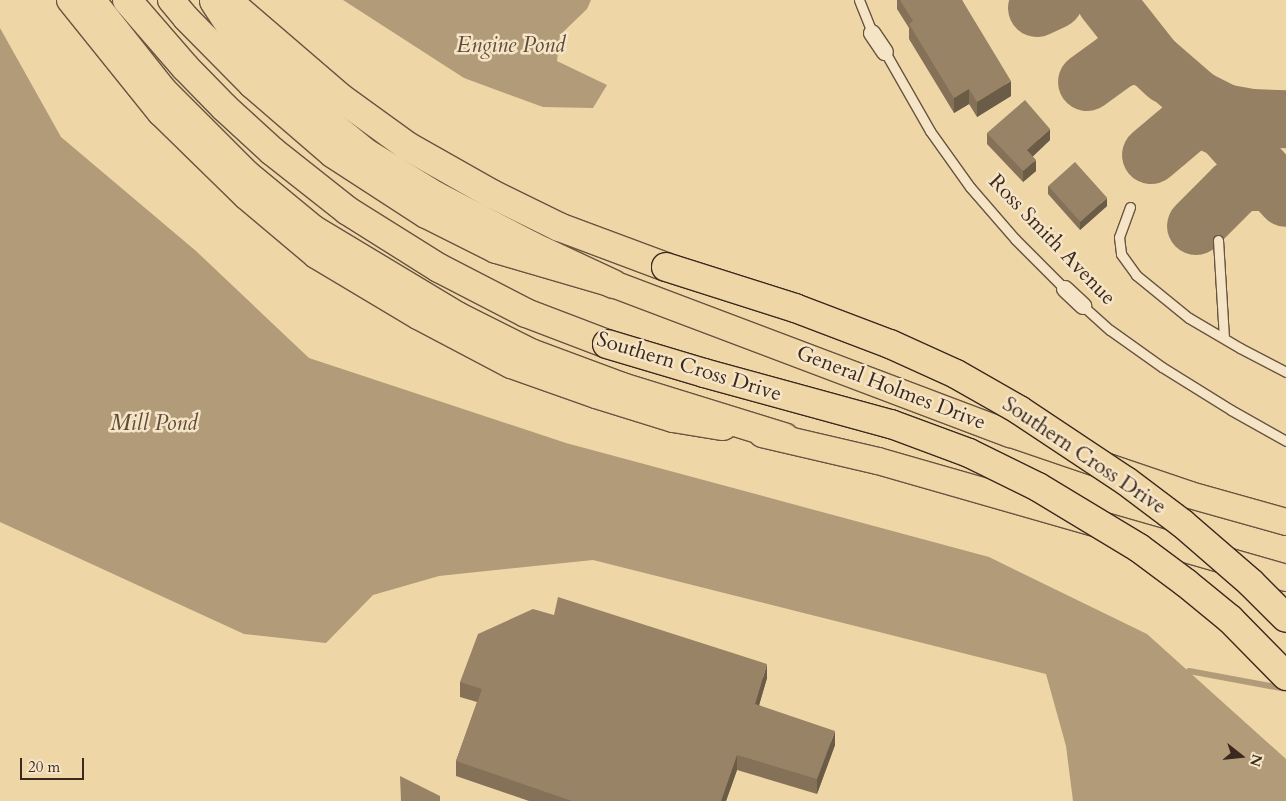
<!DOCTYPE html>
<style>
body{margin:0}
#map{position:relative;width:1286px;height:801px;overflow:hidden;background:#efd6a7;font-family:Cardo,serif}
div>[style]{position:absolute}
.water>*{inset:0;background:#b29b79}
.stream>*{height:6px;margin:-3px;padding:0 3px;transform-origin:3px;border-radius:3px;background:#b29b79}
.taxiway>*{height:58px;margin:-29px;padding:0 29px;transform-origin:29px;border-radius:29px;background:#958063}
.roads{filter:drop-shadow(1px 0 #685441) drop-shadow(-1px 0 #685441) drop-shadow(0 1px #685441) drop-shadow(0 -1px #685441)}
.service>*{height:9px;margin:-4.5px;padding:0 4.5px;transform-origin:4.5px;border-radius:4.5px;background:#f5e4c6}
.minor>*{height:16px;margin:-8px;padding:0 8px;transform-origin:8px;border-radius:8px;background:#f5e4c6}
.primary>*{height:26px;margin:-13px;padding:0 13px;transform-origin:13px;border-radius:13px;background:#efd6a7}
.motorway>*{height:28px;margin:-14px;padding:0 14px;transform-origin:14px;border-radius:14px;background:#efd6a7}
.bridges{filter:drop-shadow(1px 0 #3b291f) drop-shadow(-1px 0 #3b291f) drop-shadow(0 1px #3b291f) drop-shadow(0 -1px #3b291f)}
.motorway-bridge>*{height:28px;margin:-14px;padding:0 14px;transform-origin:14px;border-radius:14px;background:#efd6a7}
.wall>*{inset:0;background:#847158}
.shaded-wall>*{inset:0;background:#6b5c47}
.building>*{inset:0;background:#998366;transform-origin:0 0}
span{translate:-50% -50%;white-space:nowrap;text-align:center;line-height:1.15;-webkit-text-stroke:5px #f5e4c6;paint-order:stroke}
.street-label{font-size:21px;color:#3b291f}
.water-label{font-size:22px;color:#5f4b3a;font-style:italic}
.north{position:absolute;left:1216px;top:731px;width:50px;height:50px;-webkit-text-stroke:4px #f5e4c6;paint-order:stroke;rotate:106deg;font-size:14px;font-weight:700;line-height:20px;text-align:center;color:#3b291f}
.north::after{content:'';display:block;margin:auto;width:18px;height:22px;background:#3b291f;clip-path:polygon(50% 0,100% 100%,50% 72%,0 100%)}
.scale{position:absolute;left:20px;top:758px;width:64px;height:22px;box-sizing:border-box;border:2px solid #3b291f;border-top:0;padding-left:6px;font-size:15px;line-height:18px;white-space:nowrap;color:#3b291f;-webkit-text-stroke:4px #f5e4c6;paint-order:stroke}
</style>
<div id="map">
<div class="water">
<div style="clip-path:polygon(343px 0,591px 0,587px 9px,560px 35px,557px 61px,607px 85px,593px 108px,543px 107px,464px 78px)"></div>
<div style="clip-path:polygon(0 28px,61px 137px,196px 251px,309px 358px,566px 443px,989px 557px,1147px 634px,1286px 759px,1286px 801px,1073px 801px,1066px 746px,1046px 674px,593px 560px,439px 576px,373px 595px,326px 643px,244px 634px,0 522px)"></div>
</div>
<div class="stream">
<div style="left:1189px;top:671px;width:99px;rotate:10.5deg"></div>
</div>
<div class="taxiway">
<div style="left:1105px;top:0;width:78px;rotate:51.8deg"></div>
<div style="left:1153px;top:61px;width:58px;rotate:40.8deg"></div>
<div style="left:1197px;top:99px;width:133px;rotate:48deg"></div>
<div style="left:1037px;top:8px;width:19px;rotate:-25deg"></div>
<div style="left:1087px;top:82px;width:37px;rotate:-36deg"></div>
<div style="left:1117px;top:60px;width:13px;rotate:-18deg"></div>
<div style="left:1129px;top:56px;width:8px;rotate:-7deg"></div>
<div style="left:1137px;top:55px;width:15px;rotate:20deg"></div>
<div style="left:1151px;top:60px;width:22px;rotate:43deg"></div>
<div style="left:1197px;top:99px;width:30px;rotate:27deg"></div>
<div style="left:1224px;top:113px;width:27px;rotate:10deg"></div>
<div style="left:1251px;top:118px;width:35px;rotate:2deg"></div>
<div style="left:1151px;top:155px;width:50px;rotate:-40.1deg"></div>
<div style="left:1189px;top:123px;width:15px;rotate:-11deg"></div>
<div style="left:1204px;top:120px;width:22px;rotate:24deg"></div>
<div style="left:1196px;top:226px;width:54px;rotate:-45deg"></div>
<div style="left:1234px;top:188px;width:12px;rotate:-31deg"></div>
<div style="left:1244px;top:182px;width:23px"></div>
<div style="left:1267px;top:182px;width:13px;rotate:29deg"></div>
</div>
<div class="roads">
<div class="service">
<div style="left:859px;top:0;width:35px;rotate:68deg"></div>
<div style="left:885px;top:52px;width:91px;rotate:60.3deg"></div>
<div style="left:930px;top:131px;width:69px;rotate:54.5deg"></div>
<div style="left:970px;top:187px;width:69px;rotate:49.1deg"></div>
<div style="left:1015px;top:239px;width:71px;rotate:45deg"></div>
<div style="left:1130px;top:207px;width:32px;rotate:110deg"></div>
<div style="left:1119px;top:237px;width:17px;rotate:83deg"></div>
<div style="left:1121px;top:254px;width:26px;rotate:54deg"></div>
<div style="left:1136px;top:275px;width:68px;rotate:39.1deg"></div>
<div style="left:1189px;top:318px;width:59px;rotate:30.5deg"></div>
<div style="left:1240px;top:348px;width:52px;rotate:27.6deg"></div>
<div style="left:1218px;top:240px;width:98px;rotate:86.5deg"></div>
<div style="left:1083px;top:306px;width:36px;rotate:42deg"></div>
<div style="left:1110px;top:330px;width:64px;rotate:35.4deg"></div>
<div style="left:1162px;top:367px;width:81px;rotate:31.9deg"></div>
<div style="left:1231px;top:410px;width:63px;rotate:29.4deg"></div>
</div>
<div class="minor">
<div style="left:872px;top:33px;width:23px;rotate:56deg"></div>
<div style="left:1065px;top:289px;width:25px;rotate:43deg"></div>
</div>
<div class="primary">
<div style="left:70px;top:0;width:145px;rotate:51.2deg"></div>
<div style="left:161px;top:113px;width:119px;rotate:44.3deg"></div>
<div style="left:246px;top:196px;width:92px;rotate:40.1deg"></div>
<div style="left:316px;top:255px;width:119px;rotate:30.9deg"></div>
<div style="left:418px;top:316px;width:105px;rotate:27.8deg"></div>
<div style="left:511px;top:365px;width:90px;rotate:19.4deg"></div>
<div style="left:596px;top:395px;width:81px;rotate:17.3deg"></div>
<div style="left:673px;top:419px;width:51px;rotate:9.1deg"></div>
<div style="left:171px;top:0;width:23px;rotate:50deg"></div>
<div style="left:186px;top:18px;width:94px;rotate:45.4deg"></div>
<div style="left:252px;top:85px;width:106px;rotate:40.8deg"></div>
<div style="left:332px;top:154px;width:112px;rotate:33deg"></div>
<div style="left:426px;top:215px;width:78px;rotate:26.6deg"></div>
<div style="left:496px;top:250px;width:122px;rotate:16.2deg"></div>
<div style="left:613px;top:284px;width:425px;rotate:20.7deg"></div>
<div style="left:1011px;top:434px;width:189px;rotate:18.8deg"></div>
<div style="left:1190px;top:495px;width:100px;rotate:15.7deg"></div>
<div style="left:762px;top:434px;width:119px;rotate:13.1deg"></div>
<div style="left:878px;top:461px;width:424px;rotate:16deg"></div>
</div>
<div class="motorway">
<div style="left:91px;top:0;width:116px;rotate:51.6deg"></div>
<div style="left:163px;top:91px;width:117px;rotate:45deg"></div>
<div style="left:246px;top:174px;width:88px;rotate:39.5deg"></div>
<div style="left:314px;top:230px;width:167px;rotate:31deg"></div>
<div style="left:457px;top:316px;width:83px;rotate:26.6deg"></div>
<div style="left:531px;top:353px;width:97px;rotate:20.5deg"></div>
<div style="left:622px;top:387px;width:170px;rotate:17.2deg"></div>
<div style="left:127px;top:0;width:89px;rotate:49.1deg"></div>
<div style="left:185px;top:67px;width:56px;rotate:45.7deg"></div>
<div style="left:224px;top:107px;width:65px;rotate:42.5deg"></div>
<div style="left:272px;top:151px;width:97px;rotate:38.3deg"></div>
<div style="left:348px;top:211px;width:107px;rotate:32.1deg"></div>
<div style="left:439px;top:268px;width:98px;rotate:27.3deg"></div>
<div style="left:526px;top:313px;width:87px;rotate:20.9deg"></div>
<div style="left:227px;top:0;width:150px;rotate:40.7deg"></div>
<div style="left:341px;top:98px;width:82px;rotate:36deg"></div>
<div style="left:407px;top:146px;width:98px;rotate:29.5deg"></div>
<div style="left:492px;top:194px;width:75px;rotate:26.2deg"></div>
<div style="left:559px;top:227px;width:114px;rotate:20.5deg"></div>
<div style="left:214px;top:1px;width:51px;rotate:56.9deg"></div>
<div style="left:242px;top:44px;width:86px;rotate:43.1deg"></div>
<div style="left:305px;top:103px;width:79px;rotate:39.3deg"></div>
<div style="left:366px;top:153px;width:82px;rotate:31.6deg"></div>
<div style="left:436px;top:196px;width:108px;rotate:27.5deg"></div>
<div style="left:532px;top:246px;width:89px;rotate:25.1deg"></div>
</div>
</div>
<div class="bridges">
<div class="motorway-bridge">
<div style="left:666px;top:267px;width:135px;rotate:17.6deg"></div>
<div style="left:795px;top:308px;width:102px;rotate:20.8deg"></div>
<div style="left:890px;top:344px;width:72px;rotate:24.4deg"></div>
<div style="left:956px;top:374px;width:73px;rotate:29.7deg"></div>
<div style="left:1019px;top:410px;width:128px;rotate:33.6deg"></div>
<div style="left:1126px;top:481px;width:71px;rotate:37deg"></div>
<div style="left:1183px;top:524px;width:90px;rotate:40.9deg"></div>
<div style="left:1251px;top:583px;width:49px;rotate:45deg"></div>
<div style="left:607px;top:344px;width:101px;rotate:16.6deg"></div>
<div style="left:704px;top:373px;width:194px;rotate:15.3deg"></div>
<div style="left:891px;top:424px;width:83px;rotate:20.4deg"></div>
<div style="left:969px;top:453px;width:77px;rotate:26.2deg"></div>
<div style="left:1038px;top:487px;width:118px;rotate:31.1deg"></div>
<div style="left:1139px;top:548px;width:59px;rotate:36.7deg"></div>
<div style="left:1186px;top:583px;width:57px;rotate:39.3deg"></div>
<div style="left:1230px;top:619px;width:80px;rotate:45.5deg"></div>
</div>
</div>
<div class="wall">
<div style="clip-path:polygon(897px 0,962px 0,1011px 96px,977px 117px,969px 104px,954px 113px,909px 39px,909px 28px,897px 9px)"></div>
<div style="clip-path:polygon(987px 133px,1050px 140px,1033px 156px,1036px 171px,1023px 182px,987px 144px)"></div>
<div style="clip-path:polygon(1048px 186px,1107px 206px,1080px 230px,1048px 194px)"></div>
<div style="clip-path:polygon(767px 678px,759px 705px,835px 745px,817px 794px,737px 770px,726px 801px,529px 801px,456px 776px,456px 761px,477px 702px,460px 697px,460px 682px)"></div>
</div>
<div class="shaded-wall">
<div style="clip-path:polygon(1011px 81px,1011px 96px,977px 117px,977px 102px)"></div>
<div style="clip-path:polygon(969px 89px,969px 104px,954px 113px,954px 98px)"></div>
<div style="clip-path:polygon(1050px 129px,1050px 140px,1027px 162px,1027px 150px)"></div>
<div style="clip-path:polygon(1036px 160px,1036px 171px,1023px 182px,1023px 171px)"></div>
<div style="clip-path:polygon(1107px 198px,1107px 206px,1080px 230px,1080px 222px)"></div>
<div style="clip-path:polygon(767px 664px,767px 678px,755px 719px,755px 704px)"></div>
<div style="clip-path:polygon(835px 731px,835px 745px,817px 794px,817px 779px)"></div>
<div style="clip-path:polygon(737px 755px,737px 770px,726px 801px,721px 801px)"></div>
</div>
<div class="building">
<div style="clip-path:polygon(900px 0,962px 0,1011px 81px,977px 102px,969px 89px,954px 98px,909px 24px,913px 21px)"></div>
<div style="clip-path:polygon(1025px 100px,1050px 129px,1027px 150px,1036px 160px,1023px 171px,987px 133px)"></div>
<div style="left:1075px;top:162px;width:48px;height:36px;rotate:48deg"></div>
<div style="clip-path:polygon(558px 597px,767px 664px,755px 704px,835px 731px,817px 779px,737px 755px,721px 801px,572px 801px,456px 761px,482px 689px,460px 682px,478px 634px,533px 609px,554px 615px)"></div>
<div style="clip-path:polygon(400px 776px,440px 796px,440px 801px,401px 801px)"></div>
</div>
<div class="street-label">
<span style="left:1052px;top:240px;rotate:46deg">Ross Smith Avenue</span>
<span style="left:689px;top:367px;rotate:17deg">Southern Cross Drive</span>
<span style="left:891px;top:388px;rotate:21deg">General Holmes Drive</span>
<span style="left:1084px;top:456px;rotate:34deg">Southern Cross Drive</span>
</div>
<div class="water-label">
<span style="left:511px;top:46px">Engine Pond</span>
<span style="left:154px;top:424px">Mill Pond</span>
</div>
<div class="north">N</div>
<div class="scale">20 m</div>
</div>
